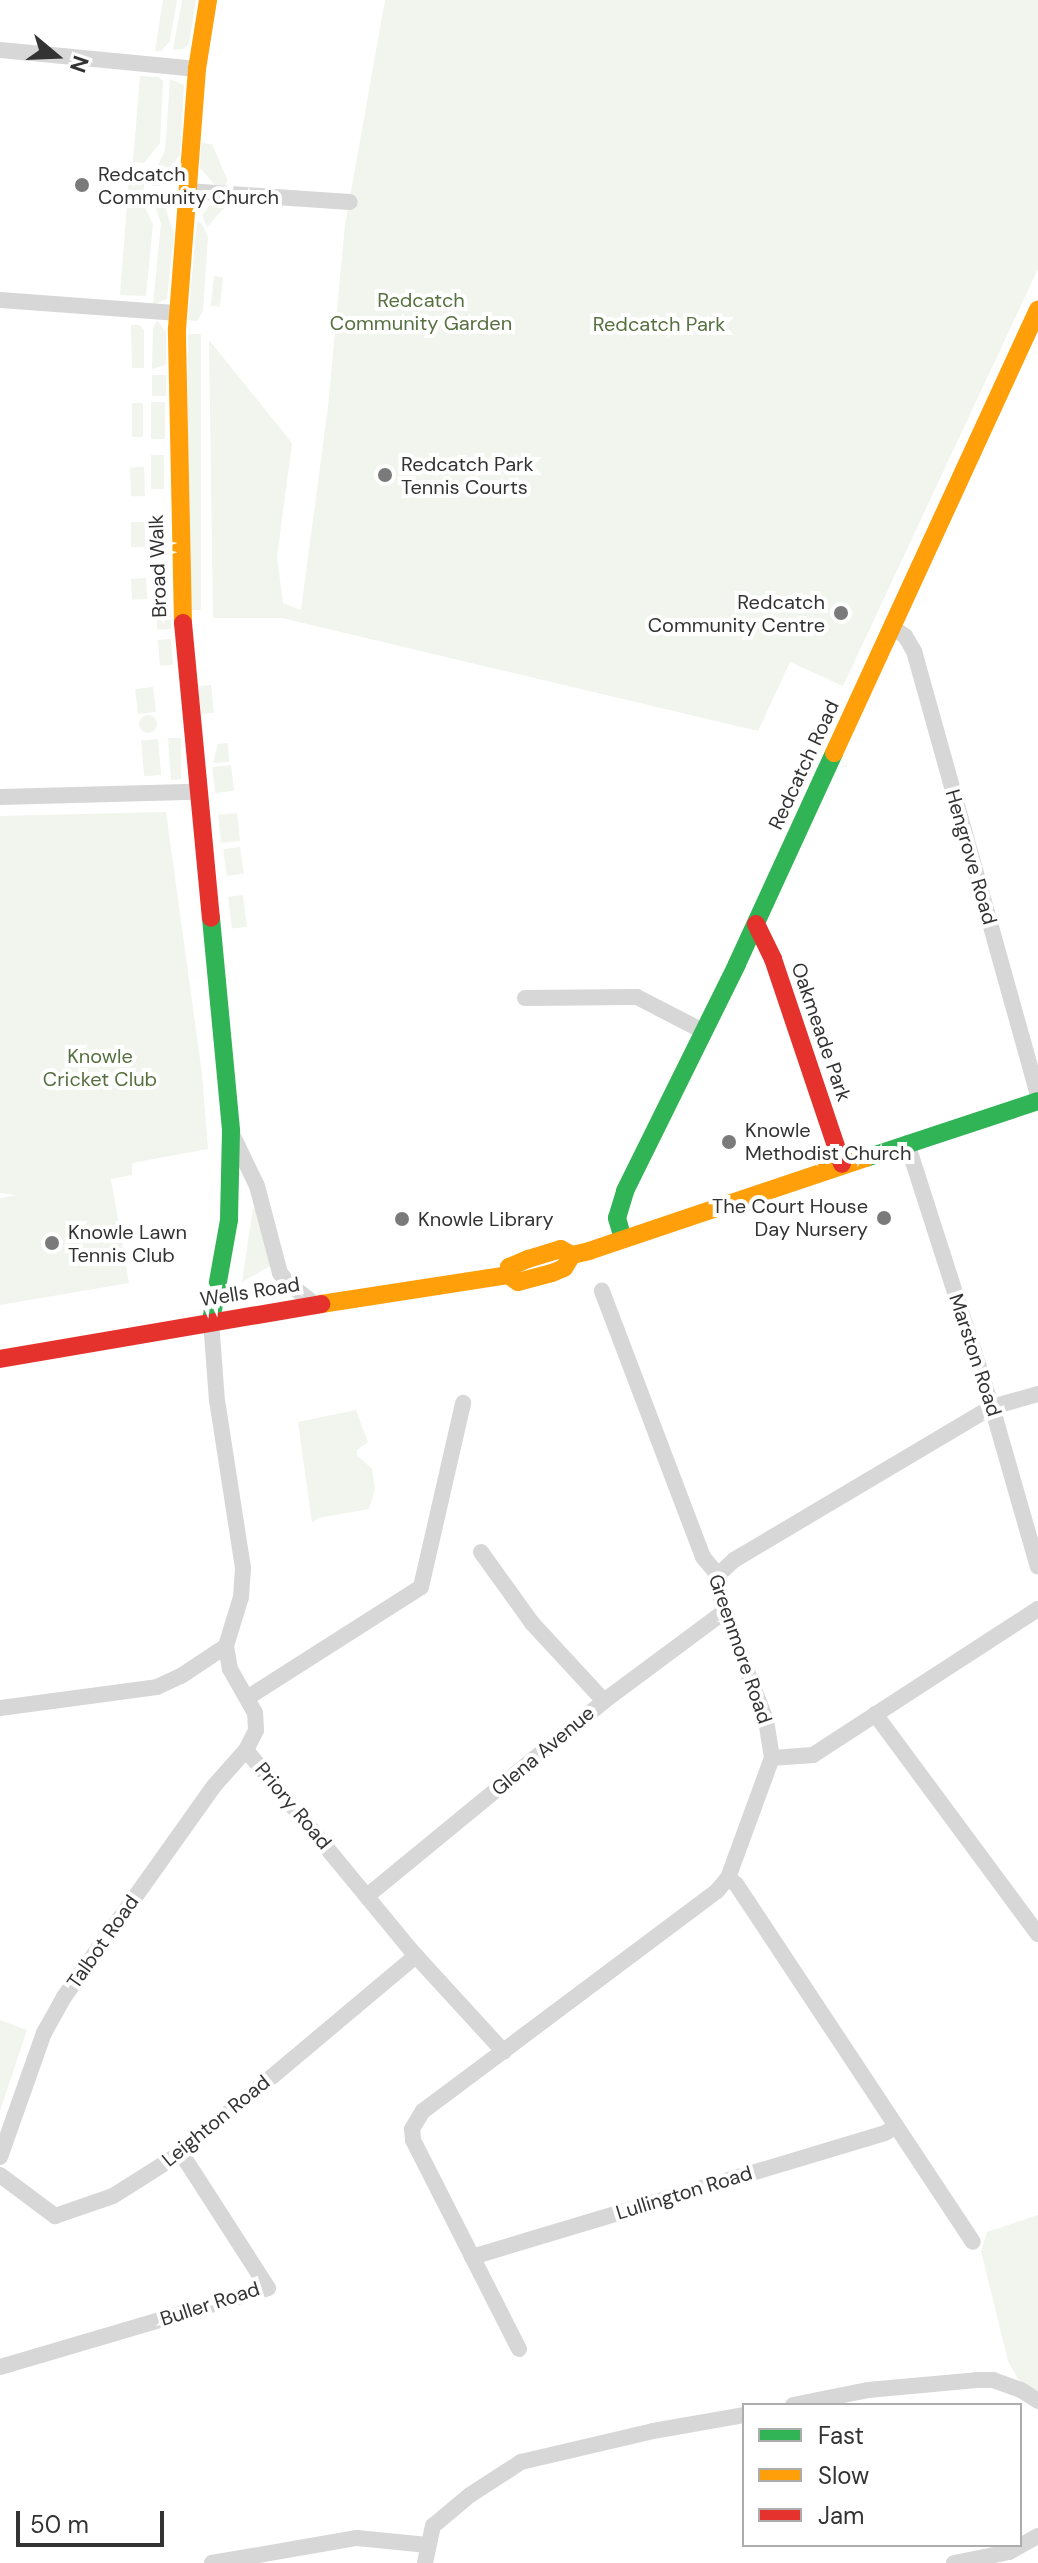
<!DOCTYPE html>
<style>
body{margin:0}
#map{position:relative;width:1038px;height:2563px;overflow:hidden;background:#fff;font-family:"DM Sans",sans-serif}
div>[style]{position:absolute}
.green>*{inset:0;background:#f1f5ed;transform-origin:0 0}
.round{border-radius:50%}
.street>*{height:16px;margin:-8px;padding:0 8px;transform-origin:8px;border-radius:8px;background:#d7d7d7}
.fast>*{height:18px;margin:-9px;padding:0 9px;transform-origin:9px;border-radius:9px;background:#30b455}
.slow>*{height:18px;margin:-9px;padding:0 9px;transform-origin:9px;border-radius:9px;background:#ff9f0a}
.jam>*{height:18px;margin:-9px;padding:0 9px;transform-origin:9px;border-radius:9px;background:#e5322d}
.dots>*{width:22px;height:22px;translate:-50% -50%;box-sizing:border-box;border:4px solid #fff;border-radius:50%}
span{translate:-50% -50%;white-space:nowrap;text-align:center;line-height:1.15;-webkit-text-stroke:8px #fff;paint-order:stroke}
.poi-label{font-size:20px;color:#333}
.left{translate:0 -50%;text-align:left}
.right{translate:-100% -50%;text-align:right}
.park-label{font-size:20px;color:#56703f}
.street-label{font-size:20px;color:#333}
.legend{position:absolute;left:742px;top:2403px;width:280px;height:144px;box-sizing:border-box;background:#fff;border:2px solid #adadad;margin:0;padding:10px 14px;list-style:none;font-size:24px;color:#333}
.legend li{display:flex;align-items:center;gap:16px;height:40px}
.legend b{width:40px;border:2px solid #adadad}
.north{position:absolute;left:16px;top:16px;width:80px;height:80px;-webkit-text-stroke:6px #fff;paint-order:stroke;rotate:109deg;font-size:22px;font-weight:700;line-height:32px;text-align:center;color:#333}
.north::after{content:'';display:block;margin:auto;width:28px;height:36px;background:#333;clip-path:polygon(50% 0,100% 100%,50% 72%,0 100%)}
.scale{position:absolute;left:16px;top:2511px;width:148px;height:36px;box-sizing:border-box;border:4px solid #333;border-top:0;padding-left:10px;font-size:24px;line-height:28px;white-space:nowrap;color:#333;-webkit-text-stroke:6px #fff;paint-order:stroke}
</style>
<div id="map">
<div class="green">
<div style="clip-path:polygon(163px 0,177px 0,170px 41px,161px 51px,155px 51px)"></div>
<div style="clip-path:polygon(182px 0,196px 0,189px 44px,183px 49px,173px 50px)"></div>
<div style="clip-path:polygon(385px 0,1038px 0,1038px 269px,843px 686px,790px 662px,758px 731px,282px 618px,213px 618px,209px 340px,292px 443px,277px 557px,283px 603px,301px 610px,328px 407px,345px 225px)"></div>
<div style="clip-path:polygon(140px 76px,158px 77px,163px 81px,160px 143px,144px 163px,133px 162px)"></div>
<div style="clip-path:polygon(170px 79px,184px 85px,180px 154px,160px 186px,152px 186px,152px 176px,165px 151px)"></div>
<div style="clip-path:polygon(201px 143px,212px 144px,227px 179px,226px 186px,215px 185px,200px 168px)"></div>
<div style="left:130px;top:170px;width:16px;height:26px;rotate:7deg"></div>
<div style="clip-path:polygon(151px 191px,160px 191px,174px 234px,167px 299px,153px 305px,161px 224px)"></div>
<div style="clip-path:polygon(214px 200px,225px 200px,224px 208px,207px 227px,202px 215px)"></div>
<div style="clip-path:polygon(127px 205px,144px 206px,153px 224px,146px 296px,120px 295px)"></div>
<div style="clip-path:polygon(197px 221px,202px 224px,208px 237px,203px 311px,197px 321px,188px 320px)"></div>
<div style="left:214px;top:276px;width:9px;height:30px;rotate:6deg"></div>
<div style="clip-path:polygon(157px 320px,166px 332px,166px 365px,152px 369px,153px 328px)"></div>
<div style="clip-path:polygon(131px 325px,139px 325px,144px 330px,144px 368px,132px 368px)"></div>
<div style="left:188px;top:334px;width:13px;height:276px"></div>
<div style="left:152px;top:375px;width:14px;height:21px"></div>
<div style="left:151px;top:402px;width:14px;height:37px"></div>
<div style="left:132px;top:403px;width:11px;height:34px"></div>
<div style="left:151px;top:455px;width:13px;height:34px"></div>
<div style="left:144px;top:467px;width:29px;height:14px;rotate:88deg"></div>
<div style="clip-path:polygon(152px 519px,167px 519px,167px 551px,162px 553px,152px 552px)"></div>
<div style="left:131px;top:522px;width:14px;height:25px"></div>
<div style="left:154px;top:572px;width:14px;height:28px"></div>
<div style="left:146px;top:578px;width:21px;height:15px;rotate:87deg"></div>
<div style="left:170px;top:607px;width:22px;height:14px;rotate:87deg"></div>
<div style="left:171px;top:639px;width:26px;height:13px;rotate:86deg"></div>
<div style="left:211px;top:685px;width:28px;height:13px;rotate:84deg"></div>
<div style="left:153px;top:687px;width:25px;height:18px;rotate:83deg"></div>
<div class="round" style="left:139px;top:715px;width:18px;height:18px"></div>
<div style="clip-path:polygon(168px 738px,181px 738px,181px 779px,171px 780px)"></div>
<div style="left:158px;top:739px;width:36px;height:17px;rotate:85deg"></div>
<div style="clip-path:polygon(228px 743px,229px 762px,213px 763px,218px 744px)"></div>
<div style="left:231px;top:765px;width:26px;height:19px;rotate:83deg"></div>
<div style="clip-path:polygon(166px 812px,202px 1074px,208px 1149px,132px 1163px,132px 1175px,111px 1179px,129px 1283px,0 1305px,0 1198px,16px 1195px,0 1193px,0 816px)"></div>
<div style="left:237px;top:813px;width:28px;height:19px;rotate:84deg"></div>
<div style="left:240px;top:847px;width:27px;height:17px;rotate:82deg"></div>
<div style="left:243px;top:895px;width:32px;height:15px;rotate:83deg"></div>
<div style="clip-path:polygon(253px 1208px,256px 1210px,270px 1266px,242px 1282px)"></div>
<div style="clip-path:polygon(356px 1410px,368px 1442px,357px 1450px,357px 1455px,372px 1469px,375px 1489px,369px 1509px,318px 1518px,312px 1523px,298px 1422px)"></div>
<div style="clip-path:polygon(0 2020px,27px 2030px,0 2111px)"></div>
<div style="clip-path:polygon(1038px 2215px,1038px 2398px,1022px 2386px,1008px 2361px,981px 2251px,987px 2232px)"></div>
</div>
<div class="street">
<div style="left:0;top:50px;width:198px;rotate:5.5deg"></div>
<div style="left:187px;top:191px;width:163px;rotate:3.9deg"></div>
<div style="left:0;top:300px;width:179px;rotate:4.2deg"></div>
<div style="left:892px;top:627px;width:16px;rotate:35deg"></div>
<div style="left:905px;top:636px;width:17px;rotate:59deg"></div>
<div style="left:914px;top:651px;width:461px;rotate:74.4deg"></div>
<div style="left:0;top:797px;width:196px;rotate:-1.5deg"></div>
<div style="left:525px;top:998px;width:112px;rotate:-0.5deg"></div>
<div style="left:637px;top:997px;width:74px;rotate:27.3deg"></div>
<div style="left:233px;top:1136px;width:55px;rotate:64.4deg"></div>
<div style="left:257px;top:1186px;width:90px;rotate:75.2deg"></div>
<div style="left:280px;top:1273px;width:14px;rotate:51deg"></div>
<div style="left:289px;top:1284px;width:33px;rotate:38deg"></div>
<div style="left:907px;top:1143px;width:277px;rotate:72.2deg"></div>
<div style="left:992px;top:1407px;width:166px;rotate:74deg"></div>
<div style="left:481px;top:1552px;width:87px;rotate:54.3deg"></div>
<div style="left:532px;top:1623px;width:106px;rotate:47.3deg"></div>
<div style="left:718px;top:1575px;width:22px;rotate:-43deg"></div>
<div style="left:734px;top:1560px;width:300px;rotate:-30.7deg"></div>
<div style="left:992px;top:1407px;width:48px;rotate:-15.8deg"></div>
<div style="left:247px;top:1698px;width:206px;rotate:-32.5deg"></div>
<div style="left:421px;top:1587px;width:189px;rotate:-77.1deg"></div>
<div style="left:0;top:1708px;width:158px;rotate:-7.6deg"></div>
<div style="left:157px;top:1687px;width:26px;rotate:-25deg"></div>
<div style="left:181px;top:1676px;width:54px;rotate:-33.7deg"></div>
<div style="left:875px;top:1714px;width:274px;rotate:53.5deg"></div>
<div style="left:246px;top:1750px;width:267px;rotate:50.5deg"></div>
<div style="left:416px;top:1956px;width:130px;rotate:47.5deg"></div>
<div style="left:772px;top:1758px;width:41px;rotate:-4.2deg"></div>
<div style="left:813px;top:1755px;width:268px;rotate:-33deg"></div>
<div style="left:728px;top:1878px;width:10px;rotate:37deg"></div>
<div style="left:736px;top:1884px;width:429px;rotate:56.5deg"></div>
<div style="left:367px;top:1896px;width:307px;rotate:-39.4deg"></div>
<div style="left:604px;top:1701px;width:149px;rotate:-36.6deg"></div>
<div style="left:0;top:2157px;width:132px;rotate:-70.5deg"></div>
<div style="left:44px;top:2033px;width:41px;rotate:-60.9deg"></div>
<div style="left:64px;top:1997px;width:259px;rotate:-54.6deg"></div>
<div style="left:214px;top:1786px;width:48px;rotate:-48.4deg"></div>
<div style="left:246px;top:1750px;width:22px;rotate:-63deg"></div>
<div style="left:256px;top:1730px;width:17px;rotate:-93deg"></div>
<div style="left:255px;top:1713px;width:51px;rotate:-119.6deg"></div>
<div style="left:230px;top:1669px;width:23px;rotate:-100deg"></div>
<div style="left:226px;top:1646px;width:51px;rotate:-73deg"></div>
<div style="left:241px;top:1597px;width:29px;rotate:-86deg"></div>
<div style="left:243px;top:1568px;width:169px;rotate:-98.8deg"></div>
<div style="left:217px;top:1401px;width:80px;rotate:-94.3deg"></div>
<div style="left:0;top:2175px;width:69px;rotate:36.7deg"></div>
<div style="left:55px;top:2216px;width:61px;rotate:-19deg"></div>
<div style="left:113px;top:2196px;width:80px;rotate:-32.3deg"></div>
<div style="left:181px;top:2153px;width:307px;rotate:-40deg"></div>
<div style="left:472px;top:2257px;width:431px;rotate:-16.7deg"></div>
<div style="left:885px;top:2133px;width:12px;rotate:-31deg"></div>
<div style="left:519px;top:2349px;width:234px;rotate:-116.9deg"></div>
<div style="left:413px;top:2140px;width:11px;rotate:-95deg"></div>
<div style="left:412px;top:2129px;width:21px;rotate:-59deg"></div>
<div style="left:423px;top:2111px;width:367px;rotate:-36.8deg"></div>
<div style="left:717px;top:1891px;width:17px;rotate:-50deg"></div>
<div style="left:728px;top:1878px;width:128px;rotate:-69.9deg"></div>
<div style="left:772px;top:1758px;width:38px;rotate:-99deg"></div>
<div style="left:766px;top:1720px;width:116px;rotate:-111.3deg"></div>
<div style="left:724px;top:1612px;width:25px;rotate:-104deg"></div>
<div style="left:718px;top:1588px;width:13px;rotate:-90deg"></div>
<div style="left:718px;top:1575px;width:23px;rotate:-130deg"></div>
<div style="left:703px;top:1557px;width:285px;rotate:-110.8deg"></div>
<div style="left:0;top:2367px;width:279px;rotate:-16.4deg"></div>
<div style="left:268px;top:2288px;width:161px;rotate:-122.8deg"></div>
<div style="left:793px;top:2405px;width:76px;rotate:-11.3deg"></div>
<div style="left:868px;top:2390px;width:109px;rotate:-5.2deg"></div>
<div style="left:977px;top:2380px;width:16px"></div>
<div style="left:993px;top:2380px;width:30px;rotate:20deg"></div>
<div style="left:1021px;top:2390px;width:20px;rotate:33deg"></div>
<div style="left:212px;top:2563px;width:147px;rotate:-9.8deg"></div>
<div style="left:357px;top:2538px;width:71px;rotate:5.6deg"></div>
<div style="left:425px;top:2563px;width:38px;rotate:-78deg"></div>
<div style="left:433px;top:2526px;width:48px;rotate:-40deg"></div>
<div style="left:470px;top:2495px;width:61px;rotate:-32.9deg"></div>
<div style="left:521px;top:2462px;width:136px;rotate:-13.2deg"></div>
<div style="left:653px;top:2431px;width:92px;rotate:-10deg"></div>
<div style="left:954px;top:2563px;width:56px;rotate:-11.3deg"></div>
<div style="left:1009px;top:2552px;width:33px;rotate:-29deg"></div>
</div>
<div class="fast">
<div style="left:211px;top:918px;width:214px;rotate:84.6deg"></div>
<div style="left:231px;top:1131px;width:89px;rotate:91.3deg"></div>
<div style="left:229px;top:1220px;width:103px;rotate:100.1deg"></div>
<div style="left:866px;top:1158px;width:181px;rotate:-18.3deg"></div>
<div style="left:623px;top:1239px;width:22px;rotate:-106deg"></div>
<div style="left:617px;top:1218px;width:28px;rotate:-73deg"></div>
<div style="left:625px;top:1191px;width:253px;rotate:-63.7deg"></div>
<div style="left:737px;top:964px;width:232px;rotate:-65.3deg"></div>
</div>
<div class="slow">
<div style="left:183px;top:623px;width:294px;rotate:-91.2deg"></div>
<div style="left:177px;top:329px;width:261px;rotate:-85.6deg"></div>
<div style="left:197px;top:69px;width:70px;rotate:-80.9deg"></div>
<div style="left:834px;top:753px;width:488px;rotate:-65.3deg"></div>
<div style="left:508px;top:1275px;width:8px;rotate:-83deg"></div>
<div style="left:509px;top:1267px;width:21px;rotate:-23deg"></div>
<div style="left:528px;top:1259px;width:34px;rotate:-17deg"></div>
<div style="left:561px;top:1249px;width:13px;rotate:29deg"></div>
<div style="left:572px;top:1255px;width:17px;rotate:-13deg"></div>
<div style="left:589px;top:1251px;width:292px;rotate:-18.6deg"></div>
<div style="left:508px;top:1275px;width:12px;rotate:35deg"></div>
<div style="left:518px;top:1282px;width:35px;rotate:-15deg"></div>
<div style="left:552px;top:1273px;width:13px;rotate:-23deg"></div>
<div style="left:564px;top:1268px;width:15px;rotate:-58deg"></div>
<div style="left:321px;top:1304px;width:189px;rotate:-8.8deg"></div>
</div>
<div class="jam">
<div style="left:183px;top:623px;width:296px;rotate:84.6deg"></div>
<div style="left:756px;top:924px;width:39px;rotate:64deg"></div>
<div style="left:773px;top:959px;width:216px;rotate:71.4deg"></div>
<div style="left:0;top:1359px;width:326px;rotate:-9.7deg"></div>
</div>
<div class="dots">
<div style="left:82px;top:185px;background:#7a7a7a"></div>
<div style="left:385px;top:475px;background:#7a7a7a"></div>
<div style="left:841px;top:613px;background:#7a7a7a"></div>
<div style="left:729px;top:1142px;background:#7a7a7a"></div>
<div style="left:884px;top:1218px;background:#7a7a7a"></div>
<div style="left:402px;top:1219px;background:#7a7a7a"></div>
<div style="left:52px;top:1243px;background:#7a7a7a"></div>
</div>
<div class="poi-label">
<span class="left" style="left:98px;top:186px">Redcatch<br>Community Church</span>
<span class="left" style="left:401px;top:476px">Redcatch Park<br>Tennis Courts</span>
<span class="right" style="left:825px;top:614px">Redcatch<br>Community Centre</span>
<span class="left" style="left:745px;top:1142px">Knowle<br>Methodist Church</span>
<span class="right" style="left:868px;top:1218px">The Court House<br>Day Nursery</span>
<span class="left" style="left:418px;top:1219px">Knowle Library</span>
<span class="left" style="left:68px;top:1244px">Knowle Lawn<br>Tennis Club</span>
</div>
<div class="park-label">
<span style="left:421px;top:312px">Redcatch<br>Community Garden</span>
<span style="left:659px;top:324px">Redcatch Park</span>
<span style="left:100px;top:1068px">Knowle<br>Cricket Club</span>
</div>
<div class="street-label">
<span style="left:158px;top:566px;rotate:-92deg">Broad Walk</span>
<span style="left:804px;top:765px;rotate:-65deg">Redcatch Road</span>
<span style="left:971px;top:857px;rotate:74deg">Hengrove Road</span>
<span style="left:821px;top:1032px;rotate:71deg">Oakmeade Park</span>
<span style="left:250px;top:1292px;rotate:-9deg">Wells Road</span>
<span style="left:975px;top:1355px;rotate:72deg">Marston Road</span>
<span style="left:740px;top:1649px;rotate:71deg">Greenmore Road</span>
<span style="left:543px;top:1751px;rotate:-40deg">Glena Avenue</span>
<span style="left:293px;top:1806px;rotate:50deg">Priory Road</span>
<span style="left:103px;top:1942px;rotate:-55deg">Talbot Road</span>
<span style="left:216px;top:2121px;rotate:-39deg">Leighton Road</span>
<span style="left:684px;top:2193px;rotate:-17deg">Lullington Road</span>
<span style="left:210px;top:2304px;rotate:-18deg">Buller Road</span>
</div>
<ul class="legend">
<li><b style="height:10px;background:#30b455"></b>Fast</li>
<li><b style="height:10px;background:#ff9f0a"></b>Slow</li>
<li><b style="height:10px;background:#e5322d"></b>Jam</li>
</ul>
<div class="north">N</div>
<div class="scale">50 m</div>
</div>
